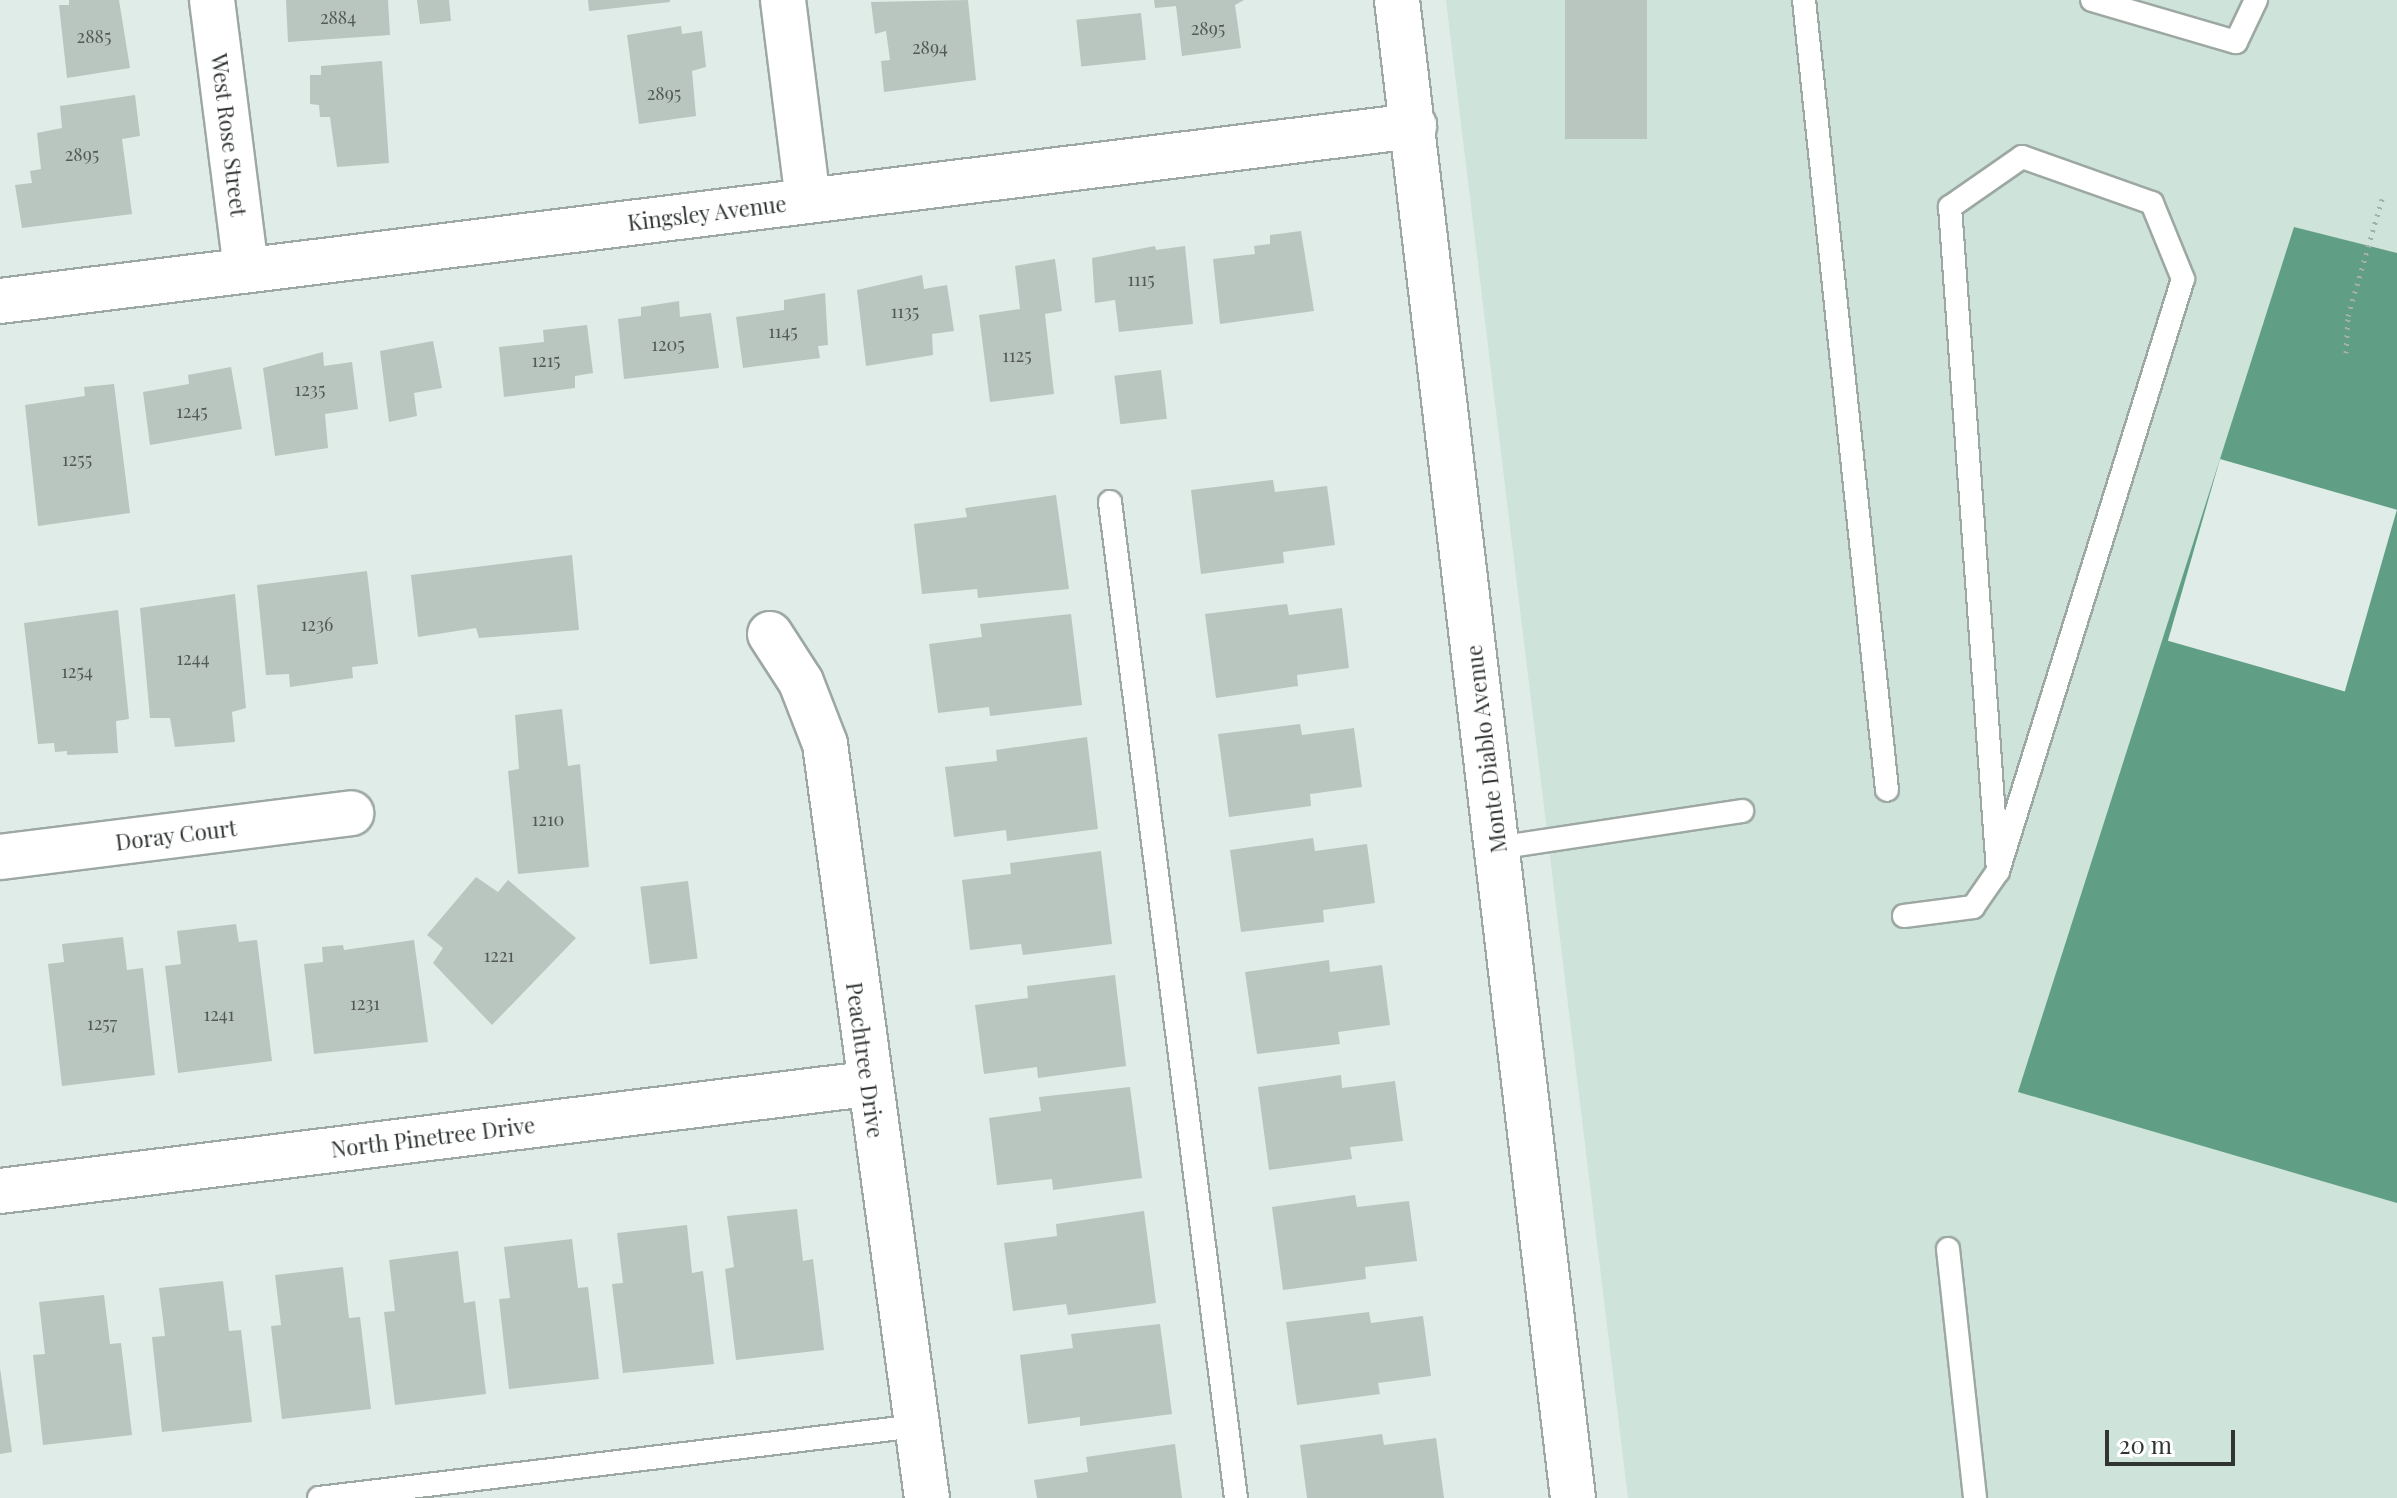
<!DOCTYPE html>
<style>
body{margin:0}
#map{position:relative;width:2397px;height:1498px;overflow:hidden;background:#e0ece7;font-family:"Playfair Display",serif}
div>[style]{position:absolute}
.built>*{inset:0;background:#cee3d9}
.water>*{inset:0;background:#609e85}
.pier>*{inset:0;background:#e0ece7;transform-origin:0 0}
.building>*{inset:0;background:#b9c5bf;transform-origin:0 0}
.path>*{height:5px;margin-top:-2.5px;transform-origin:0;background:repeating-linear-gradient(90deg,#a5afab 0 2px,transparent 0 8px)}
.roads{filter:drop-shadow(2px 0 #9da8a3) drop-shadow(-2px 0 #9da8a3) drop-shadow(0 2px #9da8a3) drop-shadow(0 -2px #9da8a3)}
.service>*{height:22px;margin:-11px;padding:0 11px;transform-origin:11px;border-radius:11px;background:#fff}
.minor>*{height:44px;margin:-22px;padding:0 22px;transform-origin:22px;border-radius:22px;background:#fff}
span{translate:-50% -50%;white-space:nowrap;text-align:center;line-height:1.15;-webkit-text-stroke:7px #fff;paint-order:stroke}
.number-label{font-size:18px;color:#525956}
.number-label span{-webkit-text-stroke-width:0}
.street-label{font-size:22px;color:#303533}
.scale{position:absolute;left:2105px;top:1430px;width:130px;height:36px;box-sizing:border-box;border:4px solid #303533;border-top:0;padding-left:10px;font-size:24px;line-height:28px;white-space:nowrap;color:#303533;-webkit-text-stroke:6px #fff;paint-order:stroke}
</style>
<div id="map">
<div class="built">
<div style="clip-path:polygon(1446px 0,2397px 0,2397px 1498px,1628px 1498px)"></div>
</div>
<div class="water">
<div style="clip-path:polygon(2294px 227px,2397px 253px,2397px 1203px,2018px 1092px)"></div>
</div>
<div class="pier">
<div style="left:2220px;top:459px;width:184px;height:189px;rotate:16deg"></div>
</div>
<div class="building">
<div style="clip-path:polygon(69px 0,119px 0,130px 68px,67px 78px,59px 5px,69px 5px)"></div>
<div style="clip-path:polygon(286px 0,388px 0,390px 35px,288px 42px)"></div>
<div style="clip-path:polygon(417px 0,449px 0,451px 21px,420px 24px)"></div>
<div style="clip-path:polygon(588px 0,670px 0,670px 2px,589px 11px)"></div>
<div style="clip-path:polygon(968px 0,976px 80px,884px 92px,881px 61px,890px 60px,886px 31px,875px 34px,871px 2px)"></div>
<div style="clip-path:polygon(1154px 0,1244px 0,1235px 5px,1241px 48px,1182px 56px,1176px 6px,1155px 8px)"></div>
<div style="left:1565px;top:0;width:82px;height:139px"></div>
<div style="left:1141px;top:13px;width:47px;height:65px;rotate:84deg"></div>
<div style="clip-path:polygon(681px 26px,682px 34px,702px 31px,706px 67px,692px 71px,696px 116px,639px 124px,627px 35px)"></div>
<div style="clip-path:polygon(382px 61px,389px 163px,337px 167px,330px 117px,320px 117px,319px 105px,310px 104px,310px 75px,321px 75px,321px 66px)"></div>
<div style="clip-path:polygon(135px 95px,140px 136px,122px 139px,132px 214px,22px 228px,15px 185px,32px 183px,30px 171px,41px 169px,37px 133px,62px 128px,60px 106px)"></div>
<div style="clip-path:polygon(1301px 231px,1314px 311px,1220px 324px,1213px 259px,1255px 254px,1254px 246px,1270px 244px,1270px 235px)"></div>
<div style="clip-path:polygon(1155px 246px,1156px 250px,1185px 246px,1193px 324px,1119px 332px,1115px 300px,1095px 303px,1092px 258px)"></div>
<div style="clip-path:polygon(1055px 259px,1062px 311px,1045px 314px,1054px 394px,990px 402px,979px 315px,1020px 309px,1015px 266px)"></div>
<div style="clip-path:polygon(922px 275px,924px 289px,947px 285px,954px 331px,932px 334px,933px 355px,866px 366px,857px 290px)"></div>
<div style="clip-path:polygon(825px 293px,828px 345px,818px 346px,820px 358px,743px 368px,736px 317px,784px 310px,784px 300px)"></div>
<div style="clip-path:polygon(679px 301px,680px 317px,711px 313px,719px 368px,624px 379px,618px 319px,641px 316px,641px 307px)"></div>
<div style="clip-path:polygon(587px 325px,593px 373px,575px 376px,575px 388px,504px 397px,499px 347px,544px 342px,543px 330px)"></div>
<div style="clip-path:polygon(433px 341px,442px 388px,414px 393px,417px 416px,389px 422px,380px 351px)"></div>
<div style="clip-path:polygon(323px 352px,324px 366px,352px 362px,358px 409px,325px 414px,328px 448px,275px 456px,263px 368px)"></div>
<div style="clip-path:polygon(231px 367px,242px 429px,150px 445px,143px 392px,189px 384px,188px 375px)"></div>
<div style="left:1161px;top:370px;width:49px;height:47px;rotate:83deg"></div>
<div style="clip-path:polygon(114px 384px,130px 513px,38px 526px,25px 405px,85px 396px,84px 387px)"></div>
<div style="clip-path:polygon(1273px 480px,1275px 492px,1327px 486px,1335px 545px,1283px 552px,1284px 563px,1201px 574px,1191px 490px)"></div>
<div style="clip-path:polygon(1056px 495px,1069px 589px,978px 598px,977px 589px,922px 594px,914px 524px,967px 517px,965px 508px)"></div>
<div style="clip-path:polygon(572px 555px,579px 630px,479px 638px,476px 628px,418px 637px,411px 575px)"></div>
<div style="clip-path:polygon(367px 571px,378px 664px,352px 667px,353px 678px,290px 687px,289px 674px,266px 675px,257px 585px)"></div>
<div style="clip-path:polygon(235px 594px,246px 708px,232px 712px,235px 742px,175px 747px,170px 718px,150px 718px,140px 608px)"></div>
<div style="clip-path:polygon(1287px 604px,1289px 615px,1342px 608px,1349px 668px,1297px 675px,1298px 686px,1216px 698px,1205px 614px)"></div>
<div style="clip-path:polygon(118px 610px,129px 719px,116px 721px,118px 753px,67px 755px,67px 751px,55px 752px,54px 743px,38px 744px,24px 623px)"></div>
<div style="clip-path:polygon(1071px 614px,1082px 705px,990px 716px,989px 707px,938px 713px,929px 644px,982px 637px,980px 624px)"></div>
<div style="clip-path:polygon(562px 709px,568px 766px,580px 764px,589px 867px,518px 874px,508px 771px,519px 769px,515px 715px)"></div>
<div style="clip-path:polygon(1300px 724px,1302px 735px,1354px 728px,1362px 787px,1310px 794px,1311px 806px,1229px 817px,1218px 734px)"></div>
<div style="clip-path:polygon(1087px 737px,1098px 829px,1007px 841px,1006px 830px,954px 837px,945px 767px,997px 761px,996px 750px)"></div>
<div style="clip-path:polygon(1313px 838px,1315px 851px,1367px 844px,1375px 903px,1323px 910px,1324px 922px,1241px 932px,1230px 850px)"></div>
<div style="clip-path:polygon(1101px 851px,1112px 944px,1023px 955px,1021px 944px,970px 950px,962px 880px,1011px 874px,1010px 863px)"></div>
<div style="clip-path:polygon(476px 877px,498px 892px,508px 880px,576px 938px,492px 1025px,433px 963px,443px 948px,427px 935px)"></div>
<div style="left:688px;top:881px;width:78px;height:48px;rotate:83deg"></div>
<div style="clip-path:polygon(236px 924px,239px 942px,257px 940px,272px 1061px,178px 1073px,165px 966px,181px 964px,177px 931px)"></div>
<div style="clip-path:polygon(123px 937px,127px 970px,143px 968px,155px 1075px,62px 1086px,48px 964px,64px 962px,62px 944px)"></div>
<div style="clip-path:polygon(414px 940px,428px 1042px,314px 1054px,304px 964px,323px 962px,322px 947px,343px 945px,344px 950px)"></div>
<div style="clip-path:polygon(1329px 960px,1330px 972px,1382px 965px,1390px 1025px,1338px 1032px,1340px 1044px,1257px 1054px,1245px 972px)"></div>
<div style="clip-path:polygon(1115px 975px,1126px 1066px,1038px 1078px,1037px 1067px,984px 1074px,975px 1005px,1028px 998px,1027px 986px)"></div>
<div style="clip-path:polygon(1341px 1075px,1342px 1088px,1395px 1081px,1403px 1141px,1350px 1147px,1352px 1159px,1269px 1170px,1258px 1087px)"></div>
<div style="clip-path:polygon(1130px 1087px,1142px 1178px,1053px 1190px,1052px 1179px,997px 1185px,989px 1118px,1041px 1111px,1039px 1097px)"></div>
<div style="clip-path:polygon(1355px 1195px,1357px 1207px,1409px 1201px,1417px 1261px,1365px 1267px,1366px 1279px,1283px 1290px,1272px 1207px)"></div>
<div style="clip-path:polygon(797px 1209px,803px 1261px,813px 1259px,824px 1350px,736px 1360px,725px 1269px,734px 1267px,727px 1216px)"></div>
<div style="clip-path:polygon(1144px 1211px,1156px 1303px,1068px 1315px,1066px 1304px,1013px 1311px,1004px 1243px,1057px 1236px,1056px 1224px)"></div>
<div style="clip-path:polygon(687px 1225px,692px 1273px,703px 1271px,714px 1364px,623px 1373px,612px 1284px,623px 1283px,617px 1233px)"></div>
<div style="clip-path:polygon(572px 1239px,578px 1288px,588px 1287px,599px 1379px,509px 1389px,499px 1299px,510px 1298px,504px 1247px)"></div>
<div style="clip-path:polygon(458px 1251px,464px 1303px,475px 1301px,486px 1394px,395px 1405px,384px 1312px,395px 1311px,389px 1260px)"></div>
<div style="clip-path:polygon(343px 1267px,349px 1318px,360px 1317px,371px 1409px,282px 1419px,271px 1326px,281px 1325px,275px 1275px)"></div>
<div style="clip-path:polygon(223px 1281px,229px 1331px,241px 1330px,252px 1422px,162px 1432px,152px 1337px,165px 1336px,159px 1288px)"></div>
<div style="clip-path:polygon(104px 1295px,110px 1344px,121px 1343px,132px 1435px,43px 1445px,33px 1355px,45px 1354px,39px 1302px)"></div>
<div style="clip-path:polygon(1369px 1312px,1371px 1323px,1423px 1316px,1431px 1376px,1378px 1383px,1380px 1394px,1297px 1405px,1286px 1322px)"></div>
<div style="clip-path:polygon(1160px 1324px,1172px 1414px,1080px 1426px,1080px 1417px,1028px 1424px,1020px 1355px,1073px 1348px,1071px 1334px)"></div>
<div style="clip-path:polygon(0 1368px,12px 1452px,0 1454px)"></div>
<div style="clip-path:polygon(1382px 1434px,1384px 1445px,1436px 1438px,1444px 1498px,1307px 1498px,1300px 1445px)"></div>
<div style="clip-path:polygon(1175px 1444px,1182px 1498px,1037px 1498px,1034px 1480px,1088px 1472px,1086px 1457px)"></div>
</div>
<div class="path">
<div style="left:2348px;top:316px;width:122px;rotate:-73.8deg"></div>
<div style="left:2346px;top:353px;width:39px;rotate:-87deg"></div>
</div>
<div class="roads">
<div class="service">
<div style="left:1804px;top:0;width:794px;rotate:84deg"></div>
<div style="left:2092px;top:0;width:150px;rotate:16.3deg"></div>
<div style="left:2236px;top:42px;width:47px;rotate:-64.5deg"></div>
<div style="left:1110px;top:502px;width:1004px;rotate:82.79deg"></div>
<div style="left:1497px;top:848px;width:248px;rotate:-8.6deg"></div>
<div style="left:1904px;top:916px;width:70px;rotate:-7.4deg"></div>
<div style="left:1973px;top:907px;width:44px;rotate:-55.2deg"></div>
<div style="left:1998px;top:871px;width:620px;rotate:-72.65deg"></div>
<div style="left:2183px;top:279px;width:82px;rotate:-112.2deg"></div>
<div style="left:2152px;top:203px;width:138px;rotate:-160.5deg"></div>
<div style="left:2022px;top:157px;width:88px;rotate:145.2deg"></div>
<div style="left:1950px;top:207px;width:666px;rotate:85.87deg"></div>
<div style="left:1948px;top:1249px;width:250px;rotate:83.8deg"></div>
<div style="left:319px;top:1498px;width:602px;rotate:-6.87deg"></div>
</div>
<div class="minor">
<div style="left:212px;top:0;width:272px;rotate:82.8deg"></div>
<div style="left:783px;top:0;width:202px;rotate:82.9deg"></div>
<div style="left:1397px;top:0;width:1508px;rotate:83.3deg"></div>
<div style="left:0;top:301px;width:1425px;rotate:-7.06deg"></div>
<div style="left:770px;top:634px;width:57px;rotate:57.1deg"></div>
<div style="left:801px;top:682px;width:66px;rotate:68.8deg"></div>
<div style="left:825px;top:744px;width:761px;rotate:82.3deg"></div>
<div style="left:0;top:857px;width:354px;rotate:-7.1deg"></div>
<div style="left:0;top:1191px;width:874px;rotate:-7.04deg"></div>
</div>
</div>
<div class="number-label">
<span style="left:338px;top:17px">2884</span>
<span style="left:1208px;top:28px">2895</span>
<span style="left:94px;top:36px">2885</span>
<span style="left:930px;top:47px">2894</span>
<span style="left:664px;top:93px">2895</span>
<span style="left:82px;top:154px">2895</span>
<span style="left:1141px;top:279px">1115</span>
<span style="left:905px;top:311px">1135</span>
<span style="left:783px;top:331px">1145</span>
<span style="left:668px;top:344px">1205</span>
<span style="left:1017px;top:355px">1125</span>
<span style="left:546px;top:360px">1215</span>
<span style="left:310px;top:389px">1235</span>
<span style="left:192px;top:411px">1245</span>
<span style="left:77px;top:459px">1255</span>
<span style="left:317px;top:624px">1236</span>
<span style="left:193px;top:658px">1244</span>
<span style="left:77px;top:671px">1254</span>
<span style="left:548px;top:819px">1210</span>
<span style="left:499px;top:955px">1221</span>
<span style="left:365px;top:1003px">1231</span>
<span style="left:219px;top:1014px">1241</span>
<span style="left:102px;top:1023px">1257</span>
</div>
<div class="street-label">
<span style="left:229px;top:135px;rotate:83deg">West Rose Street</span>
<span style="left:707px;top:213px;rotate:-7deg">Kingsley Avenue</span>
<span style="left:1486px;top:749px;rotate:-97deg">Monte Diablo Avenue</span>
<span style="left:176px;top:835px;rotate:-7deg">Doray Court</span>
<span style="left:865px;top:1060px;rotate:82deg">Peachtree Drive</span>
<span style="left:433px;top:1137px;rotate:-7deg">North Pinetree Drive</span>
</div>
<div class="scale">20 m</div>
</div>
